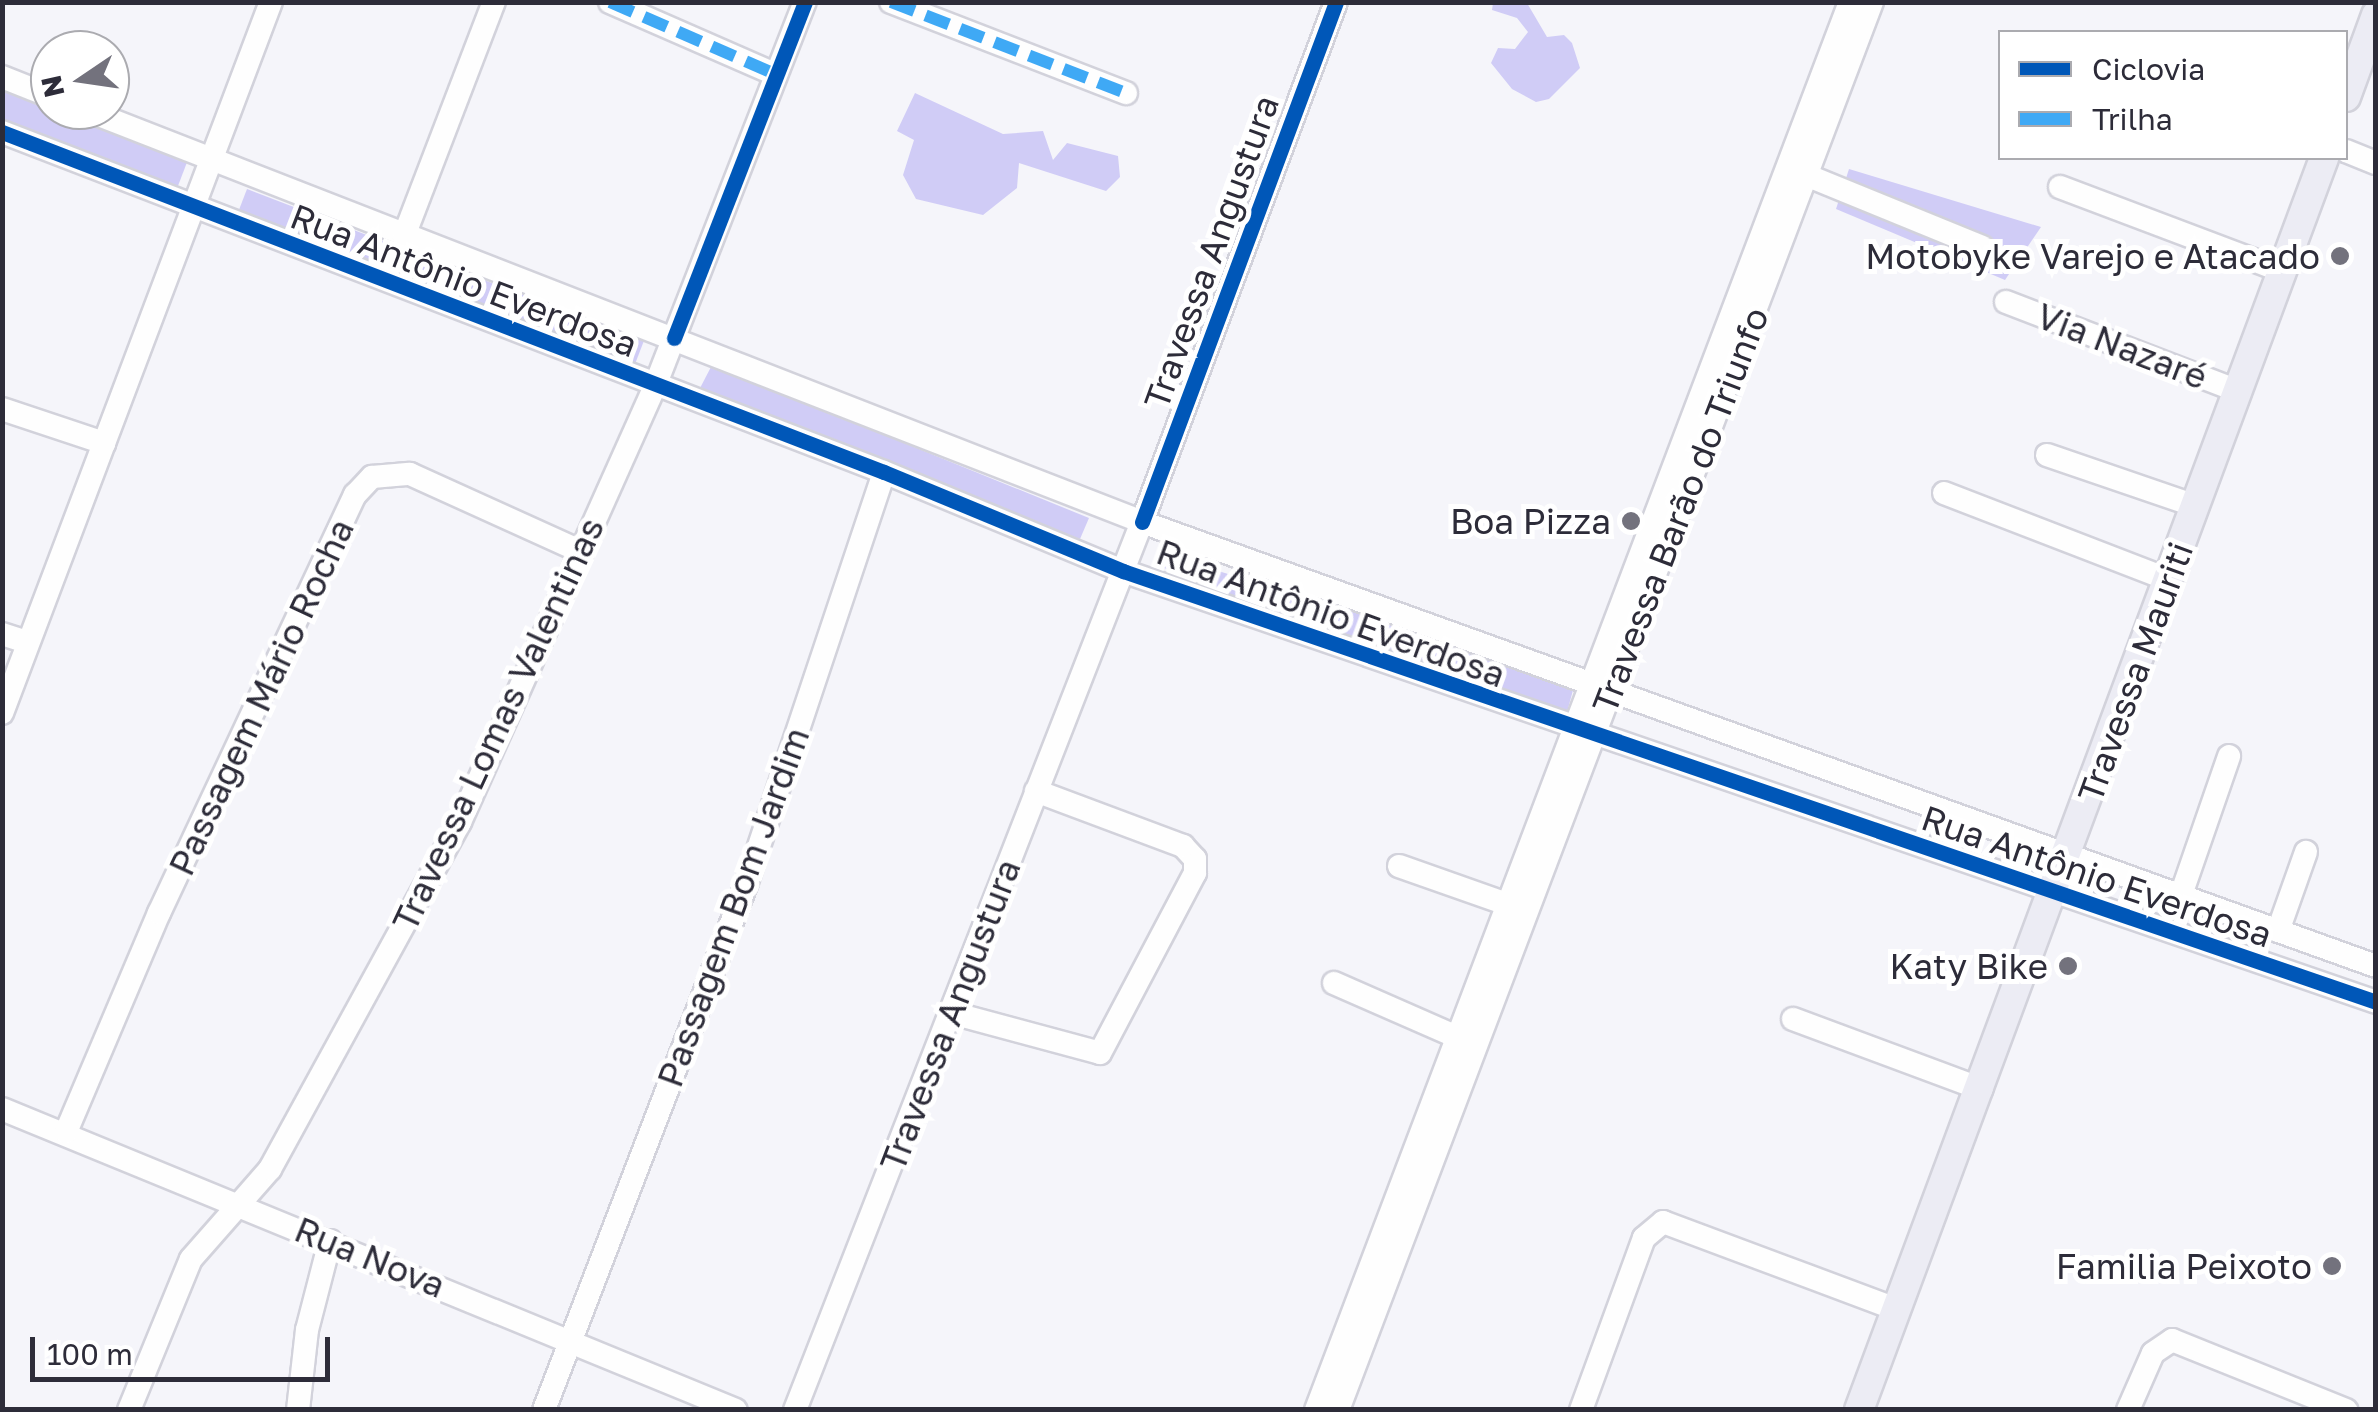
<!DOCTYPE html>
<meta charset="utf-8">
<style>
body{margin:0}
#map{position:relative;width:2378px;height:1412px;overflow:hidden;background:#f5f5fa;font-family:"Golos Text",sans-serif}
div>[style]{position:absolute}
.forest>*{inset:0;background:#d0ccf6;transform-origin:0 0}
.roads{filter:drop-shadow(2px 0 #d2d2db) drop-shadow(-2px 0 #d2d2db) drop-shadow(0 2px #d2d2db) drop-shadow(0 -2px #d2d2db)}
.minor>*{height:22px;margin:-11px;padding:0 11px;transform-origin:11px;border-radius:11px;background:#fefefe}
.major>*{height:28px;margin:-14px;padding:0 14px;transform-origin:14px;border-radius:14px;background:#ececf4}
.quiet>*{height:12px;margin-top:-6px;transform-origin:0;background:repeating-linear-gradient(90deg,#3fa9f5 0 25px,transparent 0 37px)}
.cycleway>*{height:15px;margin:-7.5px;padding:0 7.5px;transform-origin:7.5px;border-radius:7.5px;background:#0057b8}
.dots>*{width:28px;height:28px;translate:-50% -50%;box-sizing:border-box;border:5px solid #fff;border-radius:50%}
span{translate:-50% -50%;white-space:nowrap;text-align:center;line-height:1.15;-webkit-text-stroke:10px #fff;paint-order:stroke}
.street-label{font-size:35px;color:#2d2c39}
.poi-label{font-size:35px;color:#2d2c39}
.right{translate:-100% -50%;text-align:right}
.frame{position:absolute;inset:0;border:5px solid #2d2c39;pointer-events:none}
.legend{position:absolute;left:1998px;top:30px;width:350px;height:130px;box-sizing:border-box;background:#fff;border:2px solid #ababb0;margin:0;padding:12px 18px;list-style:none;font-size:30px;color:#2d2c39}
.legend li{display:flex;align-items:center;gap:20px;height:50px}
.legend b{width:50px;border:2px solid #ababb0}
.north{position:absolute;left:30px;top:30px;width:100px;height:100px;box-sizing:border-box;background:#fff;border:2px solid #ababb0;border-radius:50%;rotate:257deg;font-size:28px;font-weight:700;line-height:40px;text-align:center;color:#2d2c39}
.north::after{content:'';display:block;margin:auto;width:35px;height:45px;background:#73727d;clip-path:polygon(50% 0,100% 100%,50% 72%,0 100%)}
.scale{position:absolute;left:30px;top:1337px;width:300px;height:45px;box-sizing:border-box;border:5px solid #2d2c39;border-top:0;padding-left:12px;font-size:30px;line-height:35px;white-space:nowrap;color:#2d2c39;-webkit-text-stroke:8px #fff;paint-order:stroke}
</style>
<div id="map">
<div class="forest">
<div style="clip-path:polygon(1493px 3px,1527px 3px,1547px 37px,1564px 35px,1572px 43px,1580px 68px,1549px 99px,1536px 102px,1512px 89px,1491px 63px,1498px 48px,1515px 49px,1528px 32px,1517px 18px,1492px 10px)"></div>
<div style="left:2px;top:89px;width:199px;height:36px;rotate:21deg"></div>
<div style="clip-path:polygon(915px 93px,1003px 134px,1043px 131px,1053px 160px,1067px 143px,1118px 156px,1120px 177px,1106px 191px,1019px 163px,1017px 188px,983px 215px,916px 199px,903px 175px,914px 140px,897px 131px)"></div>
<div style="clip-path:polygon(1849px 169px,2041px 227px,2005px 280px,1836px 209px)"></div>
<div style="left:247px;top:189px;width:425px;height:26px;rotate:21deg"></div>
<div style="clip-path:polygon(712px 365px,1089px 518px,1080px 539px,698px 392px)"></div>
<div style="clip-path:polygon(1172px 557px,1576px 679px,1563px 727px,1164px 568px)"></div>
</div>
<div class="roads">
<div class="minor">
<div style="left:610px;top:2px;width:180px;rotate:23.6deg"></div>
<div style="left:891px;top:2px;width:252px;rotate:21.2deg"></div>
<div style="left:2px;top:77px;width:52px;rotate:21.6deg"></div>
<div style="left:86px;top:110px;width:1134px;rotate:21.31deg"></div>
<div style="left:1142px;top:522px;width:1311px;rotate:19.79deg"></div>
<div style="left:2px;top:132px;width:945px;rotate:21.08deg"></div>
<div style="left:884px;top:472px;width:259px;rotate:22.5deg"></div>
<div style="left:1123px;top:571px;width:1325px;rotate:18.98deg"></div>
<div style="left:2346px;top:151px;width:32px;rotate:22deg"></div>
<div style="left:1806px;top:175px;width:190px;rotate:22.2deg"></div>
<div style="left:2060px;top:187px;width:237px;rotate:20.7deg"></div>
<div style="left:404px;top:236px;width:251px;rotate:-69deg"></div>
<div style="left:2006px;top:302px;width:248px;rotate:21deg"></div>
<div style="left:2px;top:409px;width:108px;rotate:18.4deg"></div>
<div style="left:2047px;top:455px;width:157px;rotate:18.9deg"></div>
<div style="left:1944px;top:493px;width:241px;rotate:21.1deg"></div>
<div style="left:2px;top:634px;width:26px;rotate:18deg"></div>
<div style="left:2px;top:713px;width:760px;rotate:-69.28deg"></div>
<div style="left:1399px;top:866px;width:114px;rotate:19.4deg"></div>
<div style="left:2181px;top:895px;width:147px;rotate:-70.9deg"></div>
<div style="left:2278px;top:931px;width:84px;rotate:-70.5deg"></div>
<div style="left:1334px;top:983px;width:134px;rotate:23.7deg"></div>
<div style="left:952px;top:1013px;width:153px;rotate:15.1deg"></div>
<div style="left:1100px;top:1053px;width:204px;rotate:-62.2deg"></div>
<div style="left:1195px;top:873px;width:14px;rotate:-90deg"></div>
<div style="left:1195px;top:859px;width:18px;rotate:-133deg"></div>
<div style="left:1183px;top:846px;width:157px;rotate:-159.5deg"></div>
<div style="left:1793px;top:1019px;width:201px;rotate:20.4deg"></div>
<div style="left:2px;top:1109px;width:793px;rotate:22.3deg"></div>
<div style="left:66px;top:1132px;width:238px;rotate:-67deg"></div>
<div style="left:159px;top:913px;width:462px;rotate:-64.9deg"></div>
<div style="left:355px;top:495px;width:25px;rotate:-47deg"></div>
<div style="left:372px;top:477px;width:38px;rotate:-5deg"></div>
<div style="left:410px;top:474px;width:189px;rotate:24.4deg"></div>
<div style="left:129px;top:1410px;width:163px;rotate:-67.7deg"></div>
<div style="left:191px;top:1259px;width:120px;rotate:-48.7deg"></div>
<div style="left:270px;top:1169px;width:396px;rotate:-61.3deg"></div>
<div style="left:460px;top:822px;width:478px;rotate:-65.9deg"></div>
<div style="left:655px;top:386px;width:412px;rotate:-68.7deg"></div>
<div style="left:298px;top:1410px;width:81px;rotate:-83.6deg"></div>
<div style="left:307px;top:1330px;width:92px;rotate:-75.5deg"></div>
<div style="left:544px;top:1410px;width:563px;rotate:-68.96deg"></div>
<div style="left:746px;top:885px;width:435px;rotate:-71.5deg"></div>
<div style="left:795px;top:1410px;width:953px;rotate:-68.66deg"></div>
<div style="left:1142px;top:522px;width:555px;rotate:-69.54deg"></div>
<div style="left:1316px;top:1410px;width:1506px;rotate:-69.23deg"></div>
<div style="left:1338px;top:1410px;width:1506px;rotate:-69.23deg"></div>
<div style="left:1581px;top:1410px;width:183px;rotate:-69.9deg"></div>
<div style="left:1644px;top:1238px;width:25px;rotate:-40deg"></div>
<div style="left:1663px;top:1222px;width:251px;rotate:20.5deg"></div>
<div style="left:2128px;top:1410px;width:62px;rotate:-66.3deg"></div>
<div style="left:2153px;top:1353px;width:23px;rotate:-34deg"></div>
<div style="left:2172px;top:1340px;width:188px;rotate:21.9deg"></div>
</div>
<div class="major">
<div style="left:2346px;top:97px;width:87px;rotate:-69.9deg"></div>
<div style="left:1859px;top:1410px;width:1336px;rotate:-69.62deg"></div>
</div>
</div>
<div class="quiet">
<div style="left:610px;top:2px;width:180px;rotate:23.6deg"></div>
<div style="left:891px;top:2px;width:252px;rotate:21.2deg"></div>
</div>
<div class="cycleway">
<div style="left:2px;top:132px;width:945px;rotate:21.08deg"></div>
<div style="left:884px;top:472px;width:259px;rotate:22.5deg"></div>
<div style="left:1123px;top:571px;width:1325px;rotate:18.98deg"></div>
<div style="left:674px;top:338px;width:361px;rotate:-68.7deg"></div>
<div style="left:1142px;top:522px;width:555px;rotate:-69.54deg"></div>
</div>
<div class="dots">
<div style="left:2340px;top:256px;background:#73727d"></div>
<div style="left:1631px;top:521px;background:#73727d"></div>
<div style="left:2068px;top:966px;background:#73727d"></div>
<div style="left:2332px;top:1266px;background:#73727d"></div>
</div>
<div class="street-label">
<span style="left:1211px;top:252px;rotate:-70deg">Travessa Angustura</span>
<span style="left:464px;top:280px;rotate:21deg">Rua Antônio Everdosa</span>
<span style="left:2122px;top:346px;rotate:21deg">Via Nazaré</span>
<span style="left:1680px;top:510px;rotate:-69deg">Travessa Barão do Triunfo</span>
<span style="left:1331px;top:613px;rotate:20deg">Rua Antônio Everdosa</span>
<span style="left:2135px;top:672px;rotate:-70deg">Travessa Mauriti</span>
<span style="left:261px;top:697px;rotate:-65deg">Passagem Mário Rocha</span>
<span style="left:498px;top:724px;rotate:-65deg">Travessa Lomas Valentinas</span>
<span style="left:2097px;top:876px;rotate:19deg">Rua Antônio Everdosa</span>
<span style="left:733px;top:907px;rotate:-70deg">Passagem Bom Jardim</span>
<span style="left:950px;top:1015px;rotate:-69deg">Travessa Angustura</span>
<span style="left:370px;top:1257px;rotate:22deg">Rua Nova</span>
</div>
<div class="poi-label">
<span class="right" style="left:2320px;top:256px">Motobyke Varejo e Atacado</span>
<span class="right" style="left:1611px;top:521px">Boa Pizza</span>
<span class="right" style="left:2048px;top:966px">Katy Bike</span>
<span class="right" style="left:2312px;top:1266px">Familia Peixoto</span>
</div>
<div class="frame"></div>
<ul class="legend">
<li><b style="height:12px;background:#0057b8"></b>Ciclovia</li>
<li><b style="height:12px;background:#3fa9f5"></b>Trilha</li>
</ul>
<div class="north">N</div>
<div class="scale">100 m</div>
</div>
